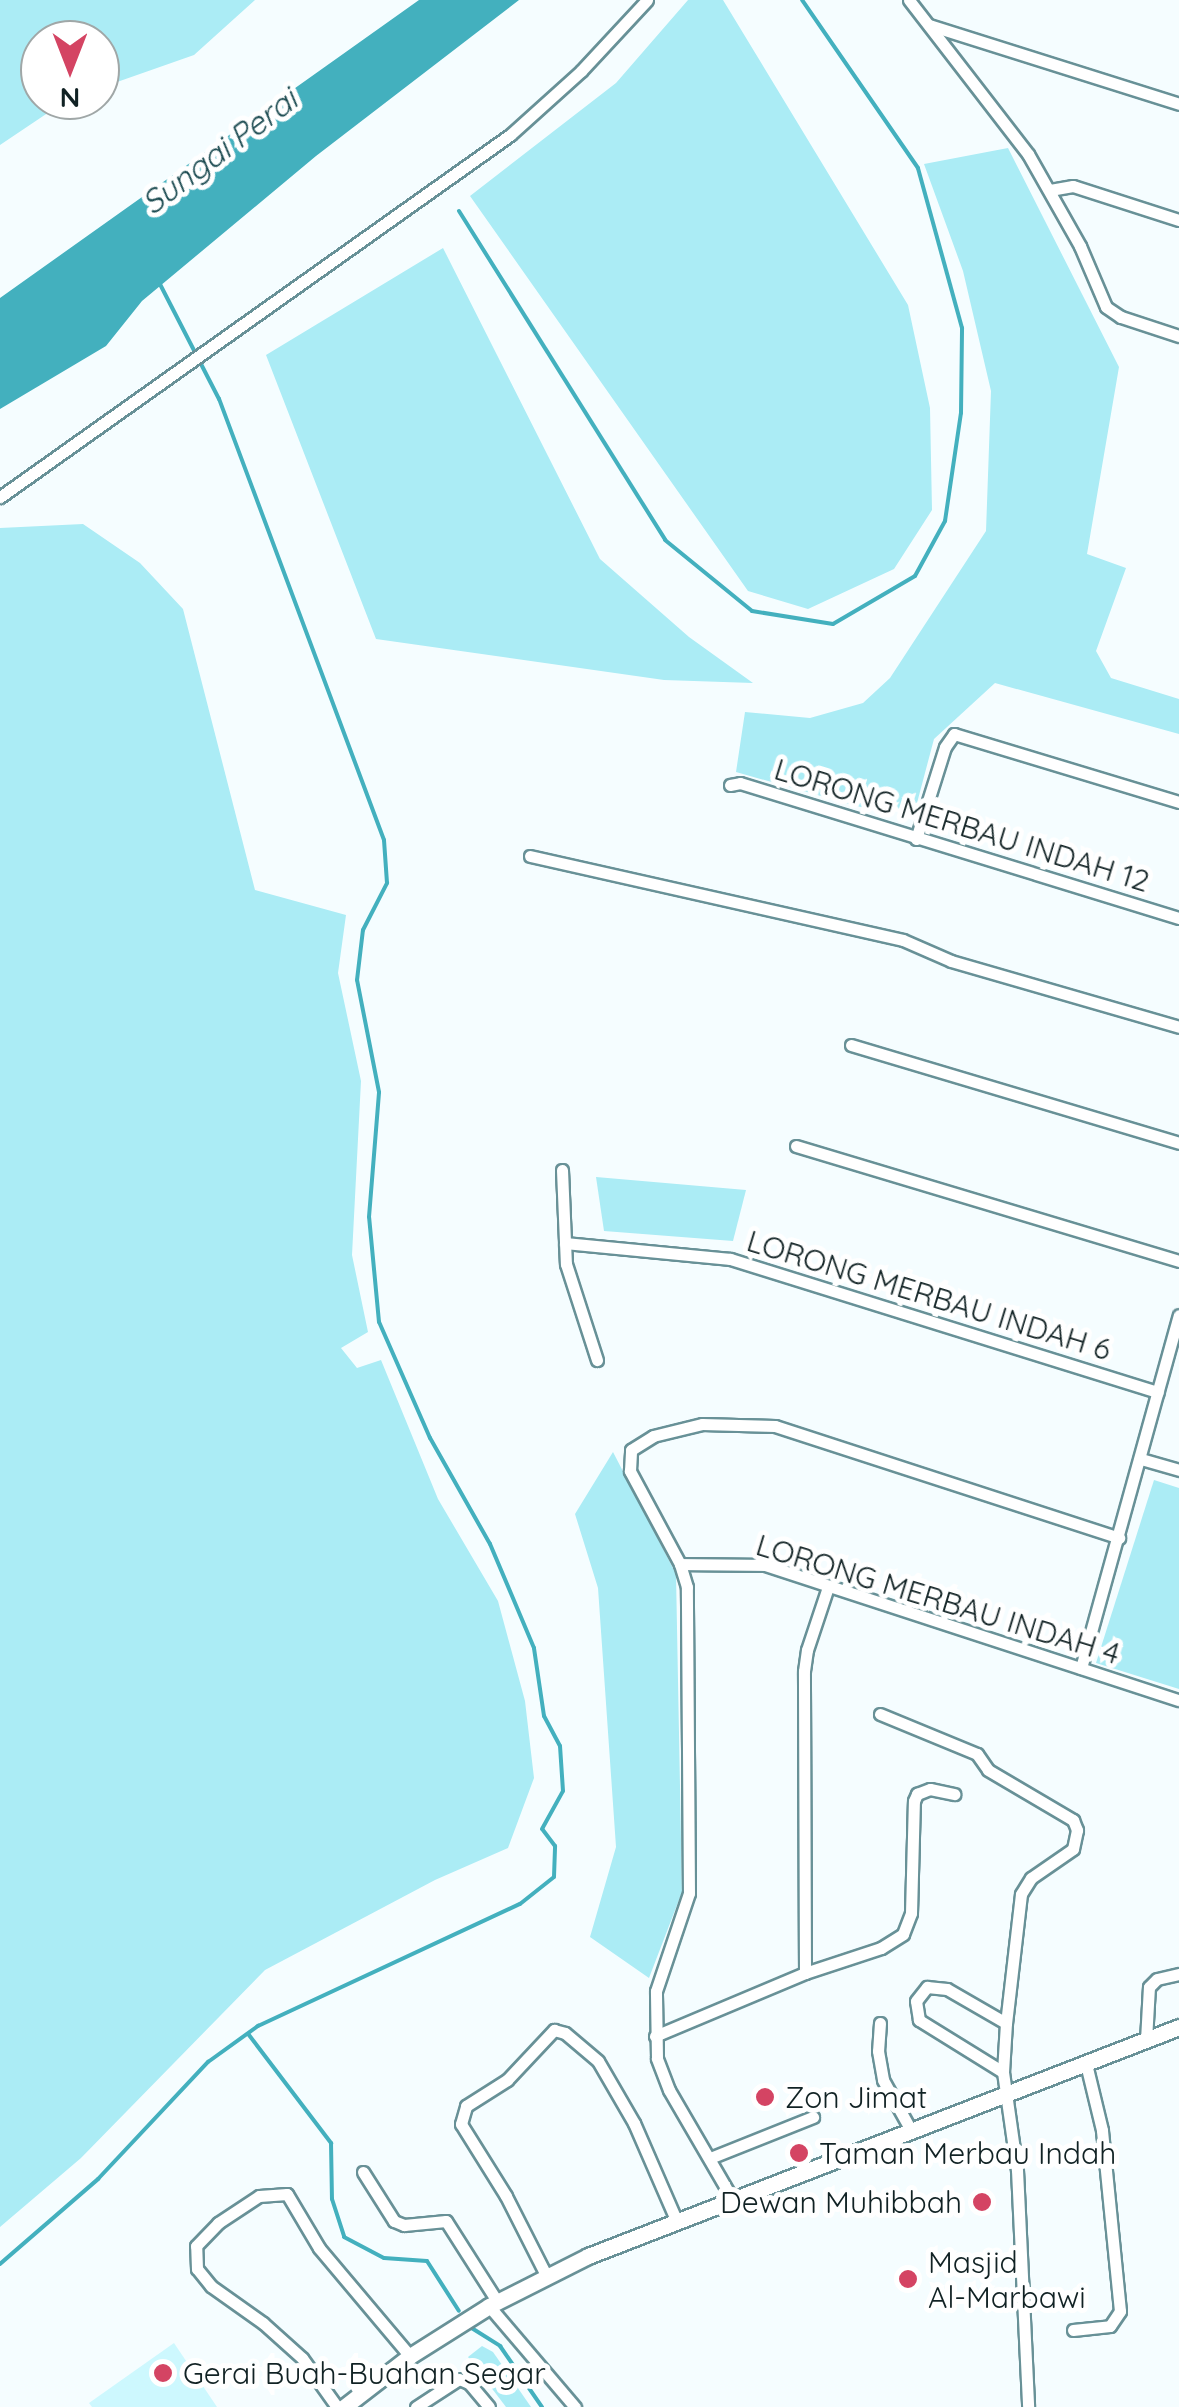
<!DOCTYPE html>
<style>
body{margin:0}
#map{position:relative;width:1179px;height:2407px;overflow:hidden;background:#f5fdff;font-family:Quicksand,sans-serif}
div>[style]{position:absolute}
.built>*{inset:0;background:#cdf8fe}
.green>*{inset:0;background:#abecf5}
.water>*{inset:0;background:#43b0be}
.stream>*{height:4px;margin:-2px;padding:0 2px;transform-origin:2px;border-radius:2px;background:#43b0be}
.roads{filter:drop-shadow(2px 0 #689197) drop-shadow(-2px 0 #689197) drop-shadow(0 2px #689197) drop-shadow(0 -2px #689197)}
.street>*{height:11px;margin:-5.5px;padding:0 5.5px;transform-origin:5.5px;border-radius:5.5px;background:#fff}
.secondary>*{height:15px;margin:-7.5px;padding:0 7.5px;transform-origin:7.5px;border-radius:7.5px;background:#fff}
.dots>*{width:28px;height:28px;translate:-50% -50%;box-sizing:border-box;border:5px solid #fff;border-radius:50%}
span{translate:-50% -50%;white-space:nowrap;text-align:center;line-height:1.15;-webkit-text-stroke:10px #fff;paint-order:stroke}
.street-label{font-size:30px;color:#112224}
.poi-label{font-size:30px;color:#112224}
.left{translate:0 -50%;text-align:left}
.right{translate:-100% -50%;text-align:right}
.water-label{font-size:32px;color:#1c4b51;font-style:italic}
.north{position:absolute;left:20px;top:20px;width:100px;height:100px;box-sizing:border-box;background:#fff;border:2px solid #a0a7a7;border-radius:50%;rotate:180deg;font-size:28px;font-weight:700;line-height:40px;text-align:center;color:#112224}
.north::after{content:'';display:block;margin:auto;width:35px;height:45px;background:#d44463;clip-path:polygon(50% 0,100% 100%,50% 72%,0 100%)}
</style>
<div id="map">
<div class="built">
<div style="clip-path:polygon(174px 2343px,217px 2407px,92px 2407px,89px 2403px)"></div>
</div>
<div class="green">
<div style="clip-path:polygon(0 0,255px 0,194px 55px,100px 88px,100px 40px,40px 40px,40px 100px,67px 100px,0 145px)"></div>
<div style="clip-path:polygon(688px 0,723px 0,908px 305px,930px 408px,932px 510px,894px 569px,808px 609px,748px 591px,470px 196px,616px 83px)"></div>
<div style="clip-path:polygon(1008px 148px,1119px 367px,1087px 554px,1126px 568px,1096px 651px,1111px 678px,1179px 699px,1179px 734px,995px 683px,934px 739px,917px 803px,888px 812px,856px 806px,736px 772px,745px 712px,810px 718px,863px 703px,890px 678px,986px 531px,991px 391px,963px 271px,924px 164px)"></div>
<div style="clip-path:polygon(443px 248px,600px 559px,689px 637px,753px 683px,664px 680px,376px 639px,266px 355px)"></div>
<div style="clip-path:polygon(83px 524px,140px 563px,183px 609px,255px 890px,346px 915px,338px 973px,361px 1081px,352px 1255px,368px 1332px,341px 1348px,357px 1368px,381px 1360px,438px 1499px,498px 1601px,525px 1701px,534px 1778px,508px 1848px,435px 1880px,265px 1970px,81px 2158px,0 2227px,0 528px)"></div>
<div style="clip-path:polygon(596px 1177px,746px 1190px,733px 1241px,604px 1231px)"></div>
<div style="clip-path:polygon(613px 1452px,676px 1574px,682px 1892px,649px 1978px,590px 1937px,616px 1847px,598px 1588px,575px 1514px)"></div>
<div style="clip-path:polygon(1154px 1480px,1179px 1488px,1179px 1689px,1096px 1663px)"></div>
<div style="clip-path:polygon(482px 2346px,493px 2352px,531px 2407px,506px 2407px,468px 2357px)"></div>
</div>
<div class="water">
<div style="clip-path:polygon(419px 0,519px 0,316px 156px,142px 301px,106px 346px,0 409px,0 298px)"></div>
</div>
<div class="stream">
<div style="left:459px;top:211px;width:388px;rotate:57.9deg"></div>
<div style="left:665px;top:540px;width:112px;rotate:39.2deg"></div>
<div style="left:752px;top:611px;width:82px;rotate:9.1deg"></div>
<div style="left:833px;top:624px;width:95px;rotate:-30.3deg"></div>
<div style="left:915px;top:576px;width:63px;rotate:-61.4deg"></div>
<div style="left:945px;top:521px;width:109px;rotate:-81.6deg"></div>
<div style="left:961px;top:413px;width:85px;rotate:-89.3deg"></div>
<div style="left:962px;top:328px;width:166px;rotate:-105.4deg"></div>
<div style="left:918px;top:168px;width:204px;rotate:-124.6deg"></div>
<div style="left:249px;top:2035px;width:136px;rotate:52.8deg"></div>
<div style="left:331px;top:2143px;width:56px;rotate:89deg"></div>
<div style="left:332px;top:2199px;width:40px;rotate:72deg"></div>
<div style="left:344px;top:2237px;width:45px;rotate:27.7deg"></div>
<div style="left:384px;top:2258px;width:43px;rotate:4deg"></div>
<div style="left:427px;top:2261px;width:59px;rotate:57.4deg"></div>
<div style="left:0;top:2264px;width:130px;rotate:-40.9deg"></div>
<div style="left:98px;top:2179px;width:161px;rotate:-46.8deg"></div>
<div style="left:208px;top:2062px;width:62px;rotate:-35.8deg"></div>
<div style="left:258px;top:2026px;width:289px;rotate:-25deg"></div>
<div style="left:520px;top:1904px;width:43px;rotate:-38.5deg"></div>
<div style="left:554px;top:1877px;width:31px;rotate:-88deg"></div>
<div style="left:555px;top:1846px;width:21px;rotate:-127deg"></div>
<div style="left:542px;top:1829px;width:43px;rotate:-61.1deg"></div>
<div style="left:563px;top:1791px;width:45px;rotate:-93.8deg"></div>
<div style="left:560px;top:1746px;width:34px;rotate:-118deg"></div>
<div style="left:544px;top:1716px;width:69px;rotate:-98.4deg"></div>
<div style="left:534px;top:1648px;width:113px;rotate:-112.9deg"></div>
<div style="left:490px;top:1544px;width:122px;rotate:-119.5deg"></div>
<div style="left:430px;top:1438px;width:127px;rotate:-113.7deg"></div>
<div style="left:379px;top:1322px;width:105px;rotate:-95.4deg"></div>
<div style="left:369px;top:1217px;width:125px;rotate:-85.4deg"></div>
<div style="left:379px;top:1092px;width:114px;rotate:-101.1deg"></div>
<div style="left:357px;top:980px;width:50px;rotate:-83.2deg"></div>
<div style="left:363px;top:930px;width:53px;rotate:-62.9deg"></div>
<div style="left:387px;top:883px;width:43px;rotate:-94deg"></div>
<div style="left:384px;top:840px;width:471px;rotate:-110.5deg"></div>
<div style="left:219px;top:399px;width:129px;rotate:-117.2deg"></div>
<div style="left:470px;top:2327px;width:36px;rotate:32deg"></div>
<div style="left:500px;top:2346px;width:74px;rotate:55.5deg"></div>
</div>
<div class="roads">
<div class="street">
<div style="left:909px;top:0;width:195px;rotate:52.3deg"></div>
<div style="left:1028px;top:154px;width:106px;rotate:60.5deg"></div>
<div style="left:1080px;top:246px;width:66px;rotate:66.9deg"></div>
<div style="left:1106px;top:307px;width:18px;rotate:34deg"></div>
<div style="left:1121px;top:317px;width:61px;rotate:18.1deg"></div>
<div style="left:929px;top:25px;width:262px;rotate:17.5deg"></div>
<div style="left:1050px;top:190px;width:23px;rotate:-10deg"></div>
<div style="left:1073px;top:186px;width:111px;rotate:17.8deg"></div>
<div style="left:0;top:497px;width:625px;rotate:-35.37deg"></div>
<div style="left:510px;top:135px;width:96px;rotate:-42deg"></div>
<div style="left:581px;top:71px;width:97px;rotate:-47.1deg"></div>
<div style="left:730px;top:785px;width:10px;rotate:-11deg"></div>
<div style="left:740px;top:783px;width:459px;rotate:17.1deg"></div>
<div style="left:916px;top:839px;width:96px;rotate:-72.5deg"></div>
<div style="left:945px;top:747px;width:16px;rotate:-55deg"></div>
<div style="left:954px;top:734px;width:235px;rotate:16.8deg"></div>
<div style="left:530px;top:856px;width:382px;rotate:12.7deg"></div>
<div style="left:903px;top:940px;width:52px;rotate:23.6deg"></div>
<div style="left:951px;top:961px;width:237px;rotate:16.1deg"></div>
<div style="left:851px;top:1045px;width:342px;rotate:16.6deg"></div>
<div style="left:796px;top:1146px;width:400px;rotate:16.7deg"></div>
<div style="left:562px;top:1170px;width:94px;rotate:87.6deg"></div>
<div style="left:566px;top:1264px;width:101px;rotate:72.1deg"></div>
<div style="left:565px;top:1243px;width:166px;rotate:5.5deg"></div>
<div style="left:730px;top:1259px;width:448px;rotate:17.3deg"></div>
<div style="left:1141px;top:1459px;width:40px;rotate:16deg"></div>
<div style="left:680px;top:1564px;width:85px;rotate:0.7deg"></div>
<div style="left:765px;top:1565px;width:435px;rotate:18.1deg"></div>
<div style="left:1081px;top:1668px;width:366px;rotate:-74.5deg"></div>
<div style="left:880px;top:1714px;width:105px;rotate:22.4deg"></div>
<div style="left:977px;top:1754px;width:19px;rotate:55deg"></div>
<div style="left:988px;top:1770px;width:99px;rotate:30.5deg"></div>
<div style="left:1073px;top:1820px;width:11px;rotate:68deg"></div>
<div style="left:1077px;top:1830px;width:19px;rotate:102deg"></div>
<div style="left:1073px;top:1849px;width:51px;rotate:145.4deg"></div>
<div style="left:1031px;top:1878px;width:19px;rotate:122deg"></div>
<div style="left:1021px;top:1894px;width:130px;rotate:96.6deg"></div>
<div style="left:1006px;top:2023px;width:49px;rotate:93.5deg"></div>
<div style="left:1003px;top:2072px;width:99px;rotate:81.9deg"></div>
<div style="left:1017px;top:2170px;width:237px;rotate:87.3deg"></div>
<div style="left:805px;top:1973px;width:302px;rotate:-90.2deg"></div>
<div style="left:804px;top:1671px;width:21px;rotate:-82deg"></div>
<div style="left:807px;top:1650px;width:66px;rotate:-71.6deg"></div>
<div style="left:880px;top:2023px;width:28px;rotate:94deg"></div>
<div style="left:878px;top:2051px;width:29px;rotate:80deg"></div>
<div style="left:883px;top:2080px;width:60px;rotate:60.9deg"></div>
<div style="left:655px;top:2036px;width:163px;rotate:-22.8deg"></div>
<div style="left:805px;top:1973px;width:80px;rotate:-18.2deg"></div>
<div style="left:881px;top:1948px;width:26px;rotate:-32deg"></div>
<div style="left:903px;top:1934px;width:22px;rotate:-69deg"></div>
<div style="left:911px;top:1913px;width:112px;rotate:-88.5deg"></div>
<div style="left:914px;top:1801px;width:8px;rotate:-67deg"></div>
<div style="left:917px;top:1794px;width:14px;rotate:-21deg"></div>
<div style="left:930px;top:1789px;width:25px;rotate:12deg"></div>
<div style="left:1146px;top:2040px;width:53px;rotate:-86.8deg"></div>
<div style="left:1149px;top:1987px;width:11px;rotate:-45deg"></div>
<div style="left:1157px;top:1979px;width:23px;rotate:-13deg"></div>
<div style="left:1003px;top:2072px;width:99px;rotate:-148.2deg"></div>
<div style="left:919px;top:2020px;width:19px;rotate:-99deg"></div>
<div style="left:916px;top:2001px;width:18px;rotate:-52deg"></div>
<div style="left:927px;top:1987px;width:20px;rotate:6deg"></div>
<div style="left:947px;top:1989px;width:68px;rotate:30deg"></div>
<div style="left:710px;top:2158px;width:111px;rotate:-21.7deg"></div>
<div style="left:363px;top:2172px;width:58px;rotate:57.7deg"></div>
<div style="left:394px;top:2221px;width:11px;rotate:22deg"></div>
<div style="left:404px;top:2225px;width:42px;rotate:-5.4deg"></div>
<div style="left:446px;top:2221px;width:95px;rotate:57.5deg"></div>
<div style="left:733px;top:2200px;width:127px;rotate:-120.2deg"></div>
<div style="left:669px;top:2090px;width:34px;rotate:-111deg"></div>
<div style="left:657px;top:2058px;width:67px;rotate:-90.9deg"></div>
<div style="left:656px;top:1991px;width:103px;rotate:-71.4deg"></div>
<div style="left:689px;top:1893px;width:306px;rotate:-90.4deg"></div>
<div style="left:687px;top:1587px;width:24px;rotate:-107deg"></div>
<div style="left:680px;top:1564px;width:106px;rotate:-118.3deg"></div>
<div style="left:630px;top:1471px;width:21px;rotate:-87deg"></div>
<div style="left:631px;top:1450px;width:26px;rotate:-32deg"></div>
<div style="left:653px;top:1436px;width:50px;rotate:-13.8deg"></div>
<div style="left:702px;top:1424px;width:73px;rotate:1.6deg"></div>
<div style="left:775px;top:1426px;width:362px;rotate:18deg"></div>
<div style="left:546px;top:2275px;width:89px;rotate:-116.9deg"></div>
<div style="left:506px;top:2196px;width:85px;rotate:-122deg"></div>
<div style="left:461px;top:2124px;width:19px;rotate:-74deg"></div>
<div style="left:466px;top:2106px;width:49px;rotate:-32.4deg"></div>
<div style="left:507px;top:2080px;width:69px;rotate:-46.8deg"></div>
<div style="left:554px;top:2030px;width:11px;rotate:15deg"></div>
<div style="left:565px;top:2033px;width:43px;rotate:40.3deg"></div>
<div style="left:598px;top:2061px;width:72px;rotate:59.9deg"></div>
<div style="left:634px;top:2123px;width:108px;rotate:66.5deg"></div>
<div style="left:489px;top:2306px;width:133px;rotate:49.6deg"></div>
<div style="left:1073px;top:2330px;width:37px;rotate:-6deg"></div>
<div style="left:1110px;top:2326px;width:18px;rotate:-56deg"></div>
<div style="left:1120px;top:2311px;width:182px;rotate:-95.7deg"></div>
<div style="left:1102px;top:2130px;width:68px;rotate:-103.6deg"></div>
<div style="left:337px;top:2407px;width:60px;rotate:-125.5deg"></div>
<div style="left:302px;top:2358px;width:52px;rotate:-138.1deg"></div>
<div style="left:263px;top:2323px;width:64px;rotate:-144.6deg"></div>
<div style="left:211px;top:2286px;width:22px;rotate:-129deg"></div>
<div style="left:197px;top:2269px;width:23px;rotate:-92deg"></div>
<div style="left:196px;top:2246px;width:32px;rotate:-46deg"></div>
<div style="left:218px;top:2223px;width:49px;rotate:-33.4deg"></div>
<div style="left:259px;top:2196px;width:28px;rotate:-4deg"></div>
<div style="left:287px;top:2194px;width:63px;rotate:59.3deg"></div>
<div style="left:319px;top:2248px;width:141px;rotate:49.9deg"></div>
<div style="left:416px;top:2407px;width:51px;rotate:-33.1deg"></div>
<div style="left:459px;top:2379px;width:11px;rotate:22deg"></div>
<div style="left:469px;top:2383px;width:31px;rotate:50deg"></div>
</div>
<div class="secondary">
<div style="left:344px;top:2407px;width:83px;rotate:-37.7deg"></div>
<div style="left:410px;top:2356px;width:93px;rotate:-32.3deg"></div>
<div style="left:489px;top:2306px;width:111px;rotate:-26.8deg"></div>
<div style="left:588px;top:2256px;width:634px;rotate:-21.18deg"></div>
</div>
</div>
<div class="dots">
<div style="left:765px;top:2097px;background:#d44463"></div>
<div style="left:799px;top:2153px;background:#d44463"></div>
<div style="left:982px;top:2202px;background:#d44463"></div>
<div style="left:908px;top:2279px;background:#d44463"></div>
<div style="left:163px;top:2373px;background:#d44463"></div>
</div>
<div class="street-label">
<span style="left:962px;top:825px;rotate:17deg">LORONG MERBAU INDAH 12</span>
<span style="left:929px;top:1295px;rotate:17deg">LORONG MERBAU INDAH 6</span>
<span style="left:938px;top:1599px;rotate:17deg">LORONG MERBAU INDAH 4</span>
</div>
<div class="poi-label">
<span class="left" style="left:785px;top:2097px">Zon Jimat</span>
<span class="left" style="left:819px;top:2153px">Taman Merbau Indah</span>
<span class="right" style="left:962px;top:2202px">Dewan Muhibbah</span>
<span class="left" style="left:928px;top:2279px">Masjid<br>Al-Marbawi</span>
<span class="left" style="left:183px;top:2373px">Gerai Buah-Buahan Segar</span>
</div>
<div class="water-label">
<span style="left:219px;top:151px;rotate:-37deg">Sungai Perai</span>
</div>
<div class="north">N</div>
</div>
